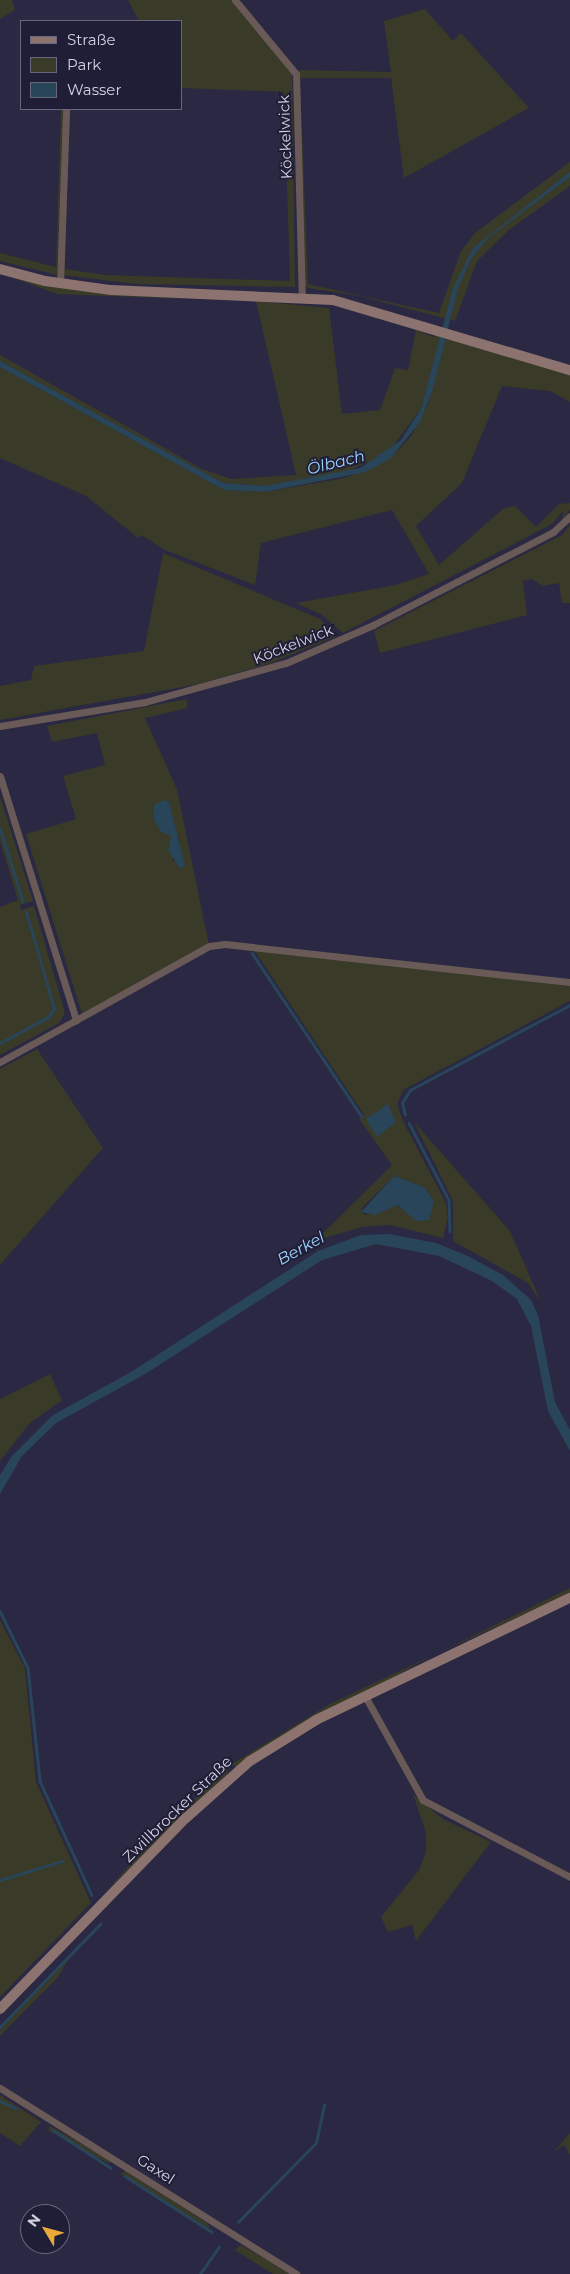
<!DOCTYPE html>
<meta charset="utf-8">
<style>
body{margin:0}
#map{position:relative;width:570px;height:2274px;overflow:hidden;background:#2a2842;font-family:Montserrat,sans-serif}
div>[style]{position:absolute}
.green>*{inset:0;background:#393a27}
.water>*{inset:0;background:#29455a}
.stream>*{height:2.5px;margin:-1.25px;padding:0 1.25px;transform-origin:1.25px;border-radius:1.25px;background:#29455a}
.street>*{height:7px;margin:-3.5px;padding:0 3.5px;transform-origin:3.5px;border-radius:3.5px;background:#6a5a57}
.secondary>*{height:10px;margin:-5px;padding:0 5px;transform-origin:5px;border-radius:5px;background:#8d736f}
span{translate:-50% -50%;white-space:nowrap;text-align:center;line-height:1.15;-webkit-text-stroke:4px #201e37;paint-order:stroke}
.street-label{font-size:15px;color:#d1d1e2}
.water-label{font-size:16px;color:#9dd3fb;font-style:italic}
.legend{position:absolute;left:20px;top:20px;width:162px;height:90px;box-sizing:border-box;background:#201e37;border:1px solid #67667b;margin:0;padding:6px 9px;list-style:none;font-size:15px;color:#d1d1e2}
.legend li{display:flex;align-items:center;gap:10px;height:25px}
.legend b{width:25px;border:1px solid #67667b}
.north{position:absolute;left:20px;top:2204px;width:50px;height:50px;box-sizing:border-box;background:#201e37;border:1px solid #67667b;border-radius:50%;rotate:307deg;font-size:14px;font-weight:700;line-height:20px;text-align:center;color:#d1d1e2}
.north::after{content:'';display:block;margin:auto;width:18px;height:22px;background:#eca93a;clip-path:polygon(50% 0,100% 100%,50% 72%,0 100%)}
</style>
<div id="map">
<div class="green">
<div style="clip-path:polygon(0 0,12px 0,15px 10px,0 19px)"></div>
<div style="clip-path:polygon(128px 0,231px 0,292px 72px,295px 287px,135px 284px,63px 275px,69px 117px,65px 269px,106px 275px,290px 281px,284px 92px,181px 88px,181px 21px,139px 21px)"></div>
<div style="clip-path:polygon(425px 9px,453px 41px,461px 33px,529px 108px,404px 178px,391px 78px,300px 78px,308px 284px,439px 313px,461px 251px,475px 233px,570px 162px,570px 186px,509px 230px,477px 261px,455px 321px,360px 296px,308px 288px,304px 284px,299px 70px,391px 72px,384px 21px)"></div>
<div style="clip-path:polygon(61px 109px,64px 109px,57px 275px,0 261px,0 253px,56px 267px)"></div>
<div style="clip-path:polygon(0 273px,73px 290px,188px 299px,57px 294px)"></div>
<div style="clip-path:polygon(256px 301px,329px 308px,342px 414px,380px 410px,395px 368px,408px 370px,416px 330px,434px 337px,436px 331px,442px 333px,421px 409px,387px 454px,345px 472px,264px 486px,223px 483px,0 361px,0 355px,202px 469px,231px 479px,296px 475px)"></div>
<div style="clip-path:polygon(446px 334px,570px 374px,570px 402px,550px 391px,502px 386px,462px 483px,416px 526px,439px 565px,504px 508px,515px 506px,536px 527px,559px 504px,570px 503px,570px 510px,562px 520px,564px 510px,552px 524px,343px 633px,322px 615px,296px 603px,396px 585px,429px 574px,392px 510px,261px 543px,255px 585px,165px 550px,141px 535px,138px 538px,86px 496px,0 458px,0 367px,224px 490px,264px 492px,345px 478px,391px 458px,411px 436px,428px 404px)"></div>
<div style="clip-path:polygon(570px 525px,570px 603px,562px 603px,559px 583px,543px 586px,532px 579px,523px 581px,527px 615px,380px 653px,374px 631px,562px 535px)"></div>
<div style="clip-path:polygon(163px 553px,320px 619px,337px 636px,271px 663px,199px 684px,0 720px,0 686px,31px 680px,34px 666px,144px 651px)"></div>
<div style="clip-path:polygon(evenodd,187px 699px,187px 708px,145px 718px,177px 789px,209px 945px,82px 1014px,26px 834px,76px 819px,63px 776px,105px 765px,97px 733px,52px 742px,47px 726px,187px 699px,155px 817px,178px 836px,185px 865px,173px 861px,171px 836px,160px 830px,155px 817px)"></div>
<div style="clip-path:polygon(0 796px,33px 901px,20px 905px,21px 910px,34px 906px,65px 1013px,59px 1023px,0 1055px,0 907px,18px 900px,0 841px)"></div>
<div style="clip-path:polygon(evenodd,254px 950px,570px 984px,570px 1001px,403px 1090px,397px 1105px,404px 1123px,446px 1203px,448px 1217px,443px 1238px,390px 1225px,363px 1227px,324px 1238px,307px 1249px,392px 1165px,359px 1119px,364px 1115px,254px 950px,394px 1176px,424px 1187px,434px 1201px,405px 1210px,396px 1205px,365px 1215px,361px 1209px,394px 1176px)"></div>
<div style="clip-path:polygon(37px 1049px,103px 1148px,0 1265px,0 1069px)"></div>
<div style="clip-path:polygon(414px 1122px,510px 1231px,541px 1302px,528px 1283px,453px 1241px,453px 1201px)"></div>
<div style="clip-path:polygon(50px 1374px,62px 1400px,29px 1424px,0 1461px,0 1399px)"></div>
<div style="clip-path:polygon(570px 1588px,570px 1594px,444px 1650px)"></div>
<div style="clip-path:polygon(0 1620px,25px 1668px,36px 1782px,91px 1903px,0 1997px)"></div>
<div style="clip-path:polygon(431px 1656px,236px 1767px,232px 1764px,330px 1704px)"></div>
<div style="clip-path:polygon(227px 1768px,228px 1773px,105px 1892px,151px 1841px)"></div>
<div style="clip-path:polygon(413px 1794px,443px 1819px,491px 1842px,416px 1941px,412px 1925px,388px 1932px,381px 1917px,419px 1870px,426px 1851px,426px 1833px)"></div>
<div style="clip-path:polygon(69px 1959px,58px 1977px,0 2036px,0 2030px)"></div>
<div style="clip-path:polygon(0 2095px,41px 2122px,20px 2146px,0 2133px)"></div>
<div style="clip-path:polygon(50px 2126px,110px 2160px,110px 2164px,48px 2130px)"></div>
<div style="clip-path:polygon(570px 2133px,570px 2155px,564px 2145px,554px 2152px)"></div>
<div style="clip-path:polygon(126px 2171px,207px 2223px,210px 2227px,206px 2229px,120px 2174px)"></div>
<div style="clip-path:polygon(240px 2245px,266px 2259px,289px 2274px,273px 2274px,235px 2250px)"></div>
</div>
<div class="water">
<div style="clip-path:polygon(570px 172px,570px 177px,488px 238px,471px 259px,458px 288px,433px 389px,420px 422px,391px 458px,366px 472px,264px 492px,224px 490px,0 367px,0 361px,223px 483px,264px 486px,360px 468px,401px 440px,421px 409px,453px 288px,473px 248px)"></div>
<div style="clip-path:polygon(164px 800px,169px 802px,185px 865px,180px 869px,168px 850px,171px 836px,161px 832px,154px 820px,154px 805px)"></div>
<div style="clip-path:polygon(388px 1104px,396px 1122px,377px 1137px,366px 1119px)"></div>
<div style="clip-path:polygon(394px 1176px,424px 1187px,434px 1201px,429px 1220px,416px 1221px,398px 1205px,375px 1215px,361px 1212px)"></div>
<div style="clip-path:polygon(389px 1234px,436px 1243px,468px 1256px,503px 1275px,531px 1300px,538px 1315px,555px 1402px,570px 1430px,570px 1451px,548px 1411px,531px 1326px,517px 1299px,492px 1281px,439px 1256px,376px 1244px,322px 1260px,147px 1373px,56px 1423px,22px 1456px,0 1494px,0 1475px,12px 1456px,53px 1415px,131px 1372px,318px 1251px,361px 1235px)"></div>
</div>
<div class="stream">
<div style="left:0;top:828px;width:77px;rotate:72.5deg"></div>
<div style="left:252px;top:953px;width:197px;rotate:56.1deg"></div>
<div style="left:0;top:1043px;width:55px;rotate:-28.4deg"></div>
<div style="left:48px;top:1017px;width:10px;rotate:-53deg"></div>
<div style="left:54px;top:1009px;width:101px;rotate:-106.1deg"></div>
<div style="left:405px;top:1115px;width:12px;rotate:-104deg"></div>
<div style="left:402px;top:1103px;width:15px;rotate:-58deg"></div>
<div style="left:410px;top:1090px;width:181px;rotate:-28deg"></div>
<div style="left:409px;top:1123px;width:87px;rotate:62.5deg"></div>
<div style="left:449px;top:1200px;width:31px;rotate:88deg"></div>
<div style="left:0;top:1611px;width:64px;rotate:63.8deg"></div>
<div style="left:28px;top:1668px;width:114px;rotate:83.9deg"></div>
<div style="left:40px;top:1781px;width:125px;rotate:65.5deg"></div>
<div style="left:0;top:1880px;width:65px;rotate:-17deg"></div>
<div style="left:0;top:2027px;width:144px;rotate:-45.8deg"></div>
<div style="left:0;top:2101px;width:17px;rotate:25deg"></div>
<div style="left:53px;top:2130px;width:69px;rotate:33.2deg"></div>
<div style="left:125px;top:2176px;width:103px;rotate:32.8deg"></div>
<div style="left:238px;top:2222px;width:111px;rotate:-45.4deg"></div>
<div style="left:316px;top:2143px;width:39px;rotate:-78deg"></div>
<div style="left:200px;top:2274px;width:33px;rotate:-55deg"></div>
</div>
<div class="street">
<div style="left:235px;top:0;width:96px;rotate:50.5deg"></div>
<div style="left:296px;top:74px;width:222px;rotate:88.5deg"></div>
<div style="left:60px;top:284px;width:175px;rotate:-88deg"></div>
<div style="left:0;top:726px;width:147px;rotate:-9.4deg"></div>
<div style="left:145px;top:702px;width:146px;rotate:-15.5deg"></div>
<div style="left:286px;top:663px;width:95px;rotate:-23.6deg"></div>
<div style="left:373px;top:625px;width:203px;rotate:-27.3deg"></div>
<div style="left:553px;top:532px;width:23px;rotate:-43deg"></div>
<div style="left:0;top:776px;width:256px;rotate:72.7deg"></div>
<div style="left:76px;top:1020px;width:87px;rotate:151.1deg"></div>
<div style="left:76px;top:1020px;width:152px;rotate:-29.1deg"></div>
<div style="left:209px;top:946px;width:16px;rotate:-7deg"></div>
<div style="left:225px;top:944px;width:347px;rotate:6.3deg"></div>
<div style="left:365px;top:1696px;width:119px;rotate:60.9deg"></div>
<div style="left:423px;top:1800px;width:166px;rotate:27.6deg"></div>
<div style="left:0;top:2088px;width:350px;rotate:32.1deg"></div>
</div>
<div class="secondary">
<div style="left:0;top:269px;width:47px;rotate:14.9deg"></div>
<div style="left:45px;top:281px;width:67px;rotate:7.8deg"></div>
<div style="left:111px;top:290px;width:222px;rotate:2.6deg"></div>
<div style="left:333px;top:300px;width:247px;rotate:16.5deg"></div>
<div style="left:0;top:2009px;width:267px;rotate:-45.8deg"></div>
<div style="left:186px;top:1818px;width:86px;rotate:-41.7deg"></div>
<div style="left:250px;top:1761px;width:78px;rotate:-31.8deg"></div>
<div style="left:316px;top:1720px;width:282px;rotate:-25.7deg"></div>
</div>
<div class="street-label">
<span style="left:285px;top:137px;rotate:-92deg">Köckelwick</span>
<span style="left:293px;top:644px;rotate:-21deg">Köckelwick</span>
<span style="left:177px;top:1809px;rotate:-44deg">Zwillbrocker Straße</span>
<span style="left:156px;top:2169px;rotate:33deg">Gaxel</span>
</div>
<div class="water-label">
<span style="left:336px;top:463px;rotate:-14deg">Ölbach</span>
<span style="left:301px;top:1249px;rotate:-29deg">Berkel</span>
</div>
<ul class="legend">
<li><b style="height:6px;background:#8d736f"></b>Straße</li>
<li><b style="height:14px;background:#393a27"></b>Park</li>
<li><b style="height:14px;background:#29455a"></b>Wasser</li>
</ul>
<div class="north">N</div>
</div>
